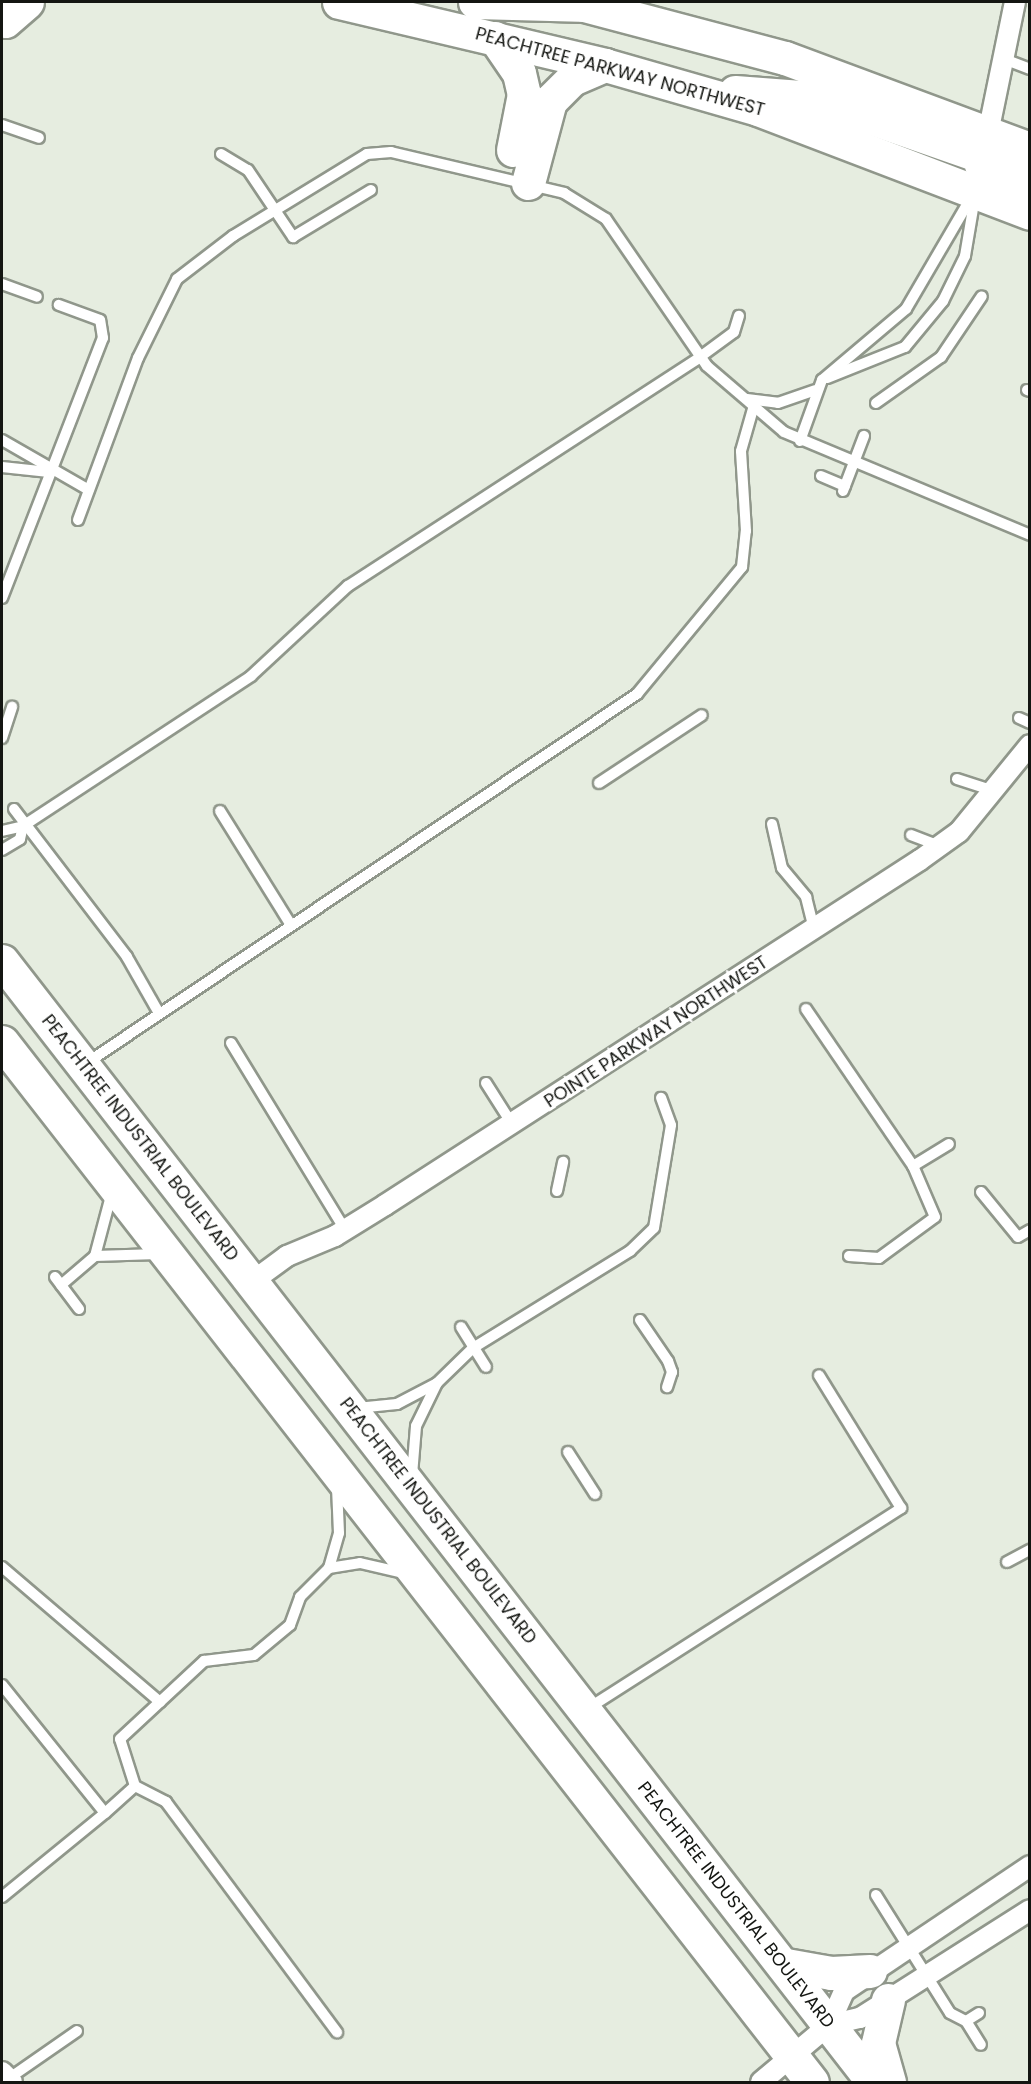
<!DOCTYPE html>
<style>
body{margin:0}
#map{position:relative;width:1031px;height:2084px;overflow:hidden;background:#e6ede0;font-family:Poppins,sans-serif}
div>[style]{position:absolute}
.roads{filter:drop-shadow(2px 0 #90978b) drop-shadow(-2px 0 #90978b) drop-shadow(0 2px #90978b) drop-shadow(0 -2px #90978b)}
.service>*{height:10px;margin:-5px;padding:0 5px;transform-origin:5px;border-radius:5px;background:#fff}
.minor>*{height:20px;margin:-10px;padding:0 10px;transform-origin:10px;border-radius:10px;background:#fff}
.trunk>*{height:33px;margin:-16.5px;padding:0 16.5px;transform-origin:16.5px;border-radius:16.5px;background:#fff}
span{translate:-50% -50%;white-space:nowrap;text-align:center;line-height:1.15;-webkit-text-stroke:6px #fff;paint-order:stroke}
.street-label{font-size:18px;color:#141612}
.frame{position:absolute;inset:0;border:3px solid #141612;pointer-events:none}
</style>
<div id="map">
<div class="roads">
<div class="service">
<div style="left:1004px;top:59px;width:28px;rotate:21deg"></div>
<div style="left:2px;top:125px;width:39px;rotate:19deg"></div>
<div style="left:221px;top:154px;width:31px;rotate:31deg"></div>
<div style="left:248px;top:170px;width:81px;rotate:56.1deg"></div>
<div style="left:293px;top:237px;width:91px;rotate:-31.1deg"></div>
<div style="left:2px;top:284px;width:37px;rotate:20deg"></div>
<div style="left:827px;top:378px;width:84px;rotate:-21.7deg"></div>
<div style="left:905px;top:347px;width:60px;rotate:-50.4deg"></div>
<div style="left:943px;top:301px;width:50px;rotate:-63.9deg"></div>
<div style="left:965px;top:256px;width:60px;rotate:-80.4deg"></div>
<div style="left:1027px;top:390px;width:3px;rotate:18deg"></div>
<div style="left:747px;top:399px;width:31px;rotate:7deg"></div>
<div style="left:778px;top:403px;width:39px;rotate:-19deg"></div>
<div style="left:876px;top:403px;width:80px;rotate:-35.3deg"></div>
<div style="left:941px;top:357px;width:73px;rotate:-56.1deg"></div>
<div style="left:2px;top:440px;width:100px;rotate:29.9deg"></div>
<div style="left:800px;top:441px;width:65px;rotate:-70.2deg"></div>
<div style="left:822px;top:380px;width:110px;rotate:-40.2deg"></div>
<div style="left:906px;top:309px;width:131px;rotate:-59.7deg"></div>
<div style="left:2px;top:467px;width:47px;rotate:6.1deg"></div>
<div style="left:821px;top:476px;width:26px;rotate:23deg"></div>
<div style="left:843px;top:491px;width:59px;rotate:-69.1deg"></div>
<div style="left:78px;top:520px;width:173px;rotate:-69.7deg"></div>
<div style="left:138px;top:358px;width:88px;rotate:-63.7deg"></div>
<div style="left:177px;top:279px;width:71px;rotate:-37.5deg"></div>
<div style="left:233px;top:236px;width:157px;rotate:-31.5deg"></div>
<div style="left:367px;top:154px;width:24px;rotate:-5deg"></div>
<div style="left:391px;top:152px;width:178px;rotate:13.3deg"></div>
<div style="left:564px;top:193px;width:49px;rotate:31.8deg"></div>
<div style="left:606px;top:219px;width:178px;rotate:55.5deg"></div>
<div style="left:707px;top:366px;width:101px;rotate:40.6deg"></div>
<div style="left:784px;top:432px;width:267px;rotate:22.7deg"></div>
<div style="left:2px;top:598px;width:279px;rotate:-68.8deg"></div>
<div style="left:103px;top:338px;width:18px;rotate:-99deg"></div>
<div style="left:100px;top:320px;width:44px;rotate:-159.9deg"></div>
<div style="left:1019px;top:718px;width:12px;rotate:24deg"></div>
<div style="left:2px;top:738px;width:33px;rotate:-72deg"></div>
<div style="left:957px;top:779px;width:35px;rotate:18deg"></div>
<div style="left:599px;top:783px;width:123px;rotate:-33.4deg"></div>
<div style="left:14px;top:809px;width:186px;rotate:52.6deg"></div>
<div style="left:127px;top:957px;width:64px;rotate:60.3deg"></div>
<div style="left:220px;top:811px;width:134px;rotate:58.1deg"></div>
<div style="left:772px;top:824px;width:45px;rotate:77.2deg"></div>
<div style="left:782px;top:868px;width:38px;rotate:50deg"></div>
<div style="left:806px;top:897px;width:34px;rotate:76deg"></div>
<div style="left:2px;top:831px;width:22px;rotate:-13deg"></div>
<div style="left:911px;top:835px;width:31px;rotate:21deg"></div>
<div style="left:2px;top:850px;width:21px;rotate:-31deg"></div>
<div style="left:20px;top:839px;width:13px;rotate:-77deg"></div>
<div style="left:23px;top:826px;width:273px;rotate:-33.3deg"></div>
<div style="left:251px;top:676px;width:132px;rotate:-42.9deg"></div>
<div style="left:348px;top:586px;width:420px;rotate:-33deg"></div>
<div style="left:700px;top:357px;width:42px;rotate:-36.3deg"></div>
<div style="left:734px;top:332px;width:17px;rotate:-73deg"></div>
<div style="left:806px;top:1009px;width:190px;rotate:55.7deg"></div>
<div style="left:231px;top:1043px;width:219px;rotate:58.6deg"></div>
<div style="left:85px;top:1064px;width:665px;rotate:-33.83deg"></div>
<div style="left:637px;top:694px;width:165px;rotate:-50.4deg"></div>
<div style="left:742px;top:567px;width:36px;rotate:-84deg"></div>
<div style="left:746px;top:531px;width:80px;rotate:-93.6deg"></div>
<div style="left:741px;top:451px;width:44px;rotate:-74.1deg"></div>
<div style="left:486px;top:1083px;width:49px;rotate:57.6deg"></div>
<div style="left:557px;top:1191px;width:30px;rotate:-78deg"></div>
<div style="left:981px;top:1192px;width:58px;rotate:50.6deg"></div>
<div style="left:1018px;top:1237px;width:14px;rotate:-30deg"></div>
<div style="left:95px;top:1256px;width:63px;rotate:-1.8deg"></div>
<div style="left:849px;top:1256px;width:30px;rotate:4deg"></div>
<div style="left:879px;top:1258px;width:69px;rotate:-36.2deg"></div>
<div style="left:935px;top:1217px;width:56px;rotate:-113.3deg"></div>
<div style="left:913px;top:1166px;width:42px;rotate:-31.4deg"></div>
<div style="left:55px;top:1277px;width:40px;rotate:53deg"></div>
<div style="left:61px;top:1285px;width:45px;rotate:-40.5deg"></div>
<div style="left:95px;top:1256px;width:62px;rotate:-75.1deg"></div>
<div style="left:640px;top:1320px;width:50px;rotate:55.7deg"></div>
<div style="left:668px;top:1361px;width:12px;rotate:70deg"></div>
<div style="left:672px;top:1372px;width:16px;rotate:108deg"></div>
<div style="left:461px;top:1327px;width:47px;rotate:58deg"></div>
<div style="left:357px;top:1408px;width:40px;rotate:-5.7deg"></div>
<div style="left:397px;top:1404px;width:45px;rotate:-27.7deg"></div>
<div style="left:437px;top:1383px;width:50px;rotate:-44.2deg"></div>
<div style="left:473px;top:1348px;width:185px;rotate:-31.7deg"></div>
<div style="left:630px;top:1251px;width:33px;rotate:-44deg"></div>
<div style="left:654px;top:1228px;width:104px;rotate:-80.6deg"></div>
<div style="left:671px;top:1125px;width:29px;rotate:-110deg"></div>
<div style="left:568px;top:1452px;width:50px;rotate:57.3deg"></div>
<div style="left:412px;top:1475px;width:49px;rotate:-85.3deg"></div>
<div style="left:416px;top:1426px;width:48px;rotate:-64deg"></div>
<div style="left:1007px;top:1562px;width:26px;rotate:-28deg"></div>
<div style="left:2px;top:1567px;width:208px;rotate:40.5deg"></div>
<div style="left:329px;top:1568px;width:36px;rotate:-74deg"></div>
<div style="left:339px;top:1533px;width:45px;rotate:-92.5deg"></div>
<div style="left:2px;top:1685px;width:164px;rotate:51.2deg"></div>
<div style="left:105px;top:1813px;width:133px;rotate:140.8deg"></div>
<div style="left:587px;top:1709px;width:373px;rotate:-32.6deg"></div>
<div style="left:901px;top:1508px;width:156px;rotate:-121.7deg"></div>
<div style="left:135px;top:1786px;width:35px;rotate:27deg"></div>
<div style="left:166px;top:1802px;width:287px;rotate:53.4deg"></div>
<div style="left:105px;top:1813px;width:40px;rotate:-42deg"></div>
<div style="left:135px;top:1786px;width:49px;rotate:-107.7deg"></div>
<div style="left:120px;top:1739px;width:115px;rotate:-42.9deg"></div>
<div style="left:204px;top:1661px;width:50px;rotate:-6.8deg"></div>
<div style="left:254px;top:1655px;width:47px;rotate:-39.8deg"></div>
<div style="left:290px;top:1625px;width:30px;rotate:-70deg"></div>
<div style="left:300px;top:1597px;width:41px;rotate:-45deg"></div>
<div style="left:329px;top:1568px;width:31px;rotate:-9deg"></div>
<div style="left:360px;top:1563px;width:44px;rotate:13.1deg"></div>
<div style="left:876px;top:1895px;width:139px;rotate:57.9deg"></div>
<div style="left:950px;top:2013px;width:18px;rotate:27deg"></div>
<div style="left:979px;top:2013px;width:15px;rotate:148deg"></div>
<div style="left:966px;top:2021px;width:28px;rotate:58deg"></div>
<div style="left:8px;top:2079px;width:84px;rotate:-34.8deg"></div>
</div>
<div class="minor">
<div style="left:986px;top:143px;width:144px;rotate:-78.4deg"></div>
<div style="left:253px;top:1281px;width:42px;rotate:-36.3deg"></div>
<div style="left:287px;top:1256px;width:52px;rotate:-22.6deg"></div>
<div style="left:335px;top:1236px;width:59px;rotate:-31.8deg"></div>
<div style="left:385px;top:1205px;width:637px;rotate:-32.82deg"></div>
<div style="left:920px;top:860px;width:48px;rotate:-35.7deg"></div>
<div style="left:959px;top:832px;width:112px;rotate:-50.8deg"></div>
<div style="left:829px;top:2025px;width:32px;rotate:-13deg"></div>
<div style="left:860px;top:2018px;width:201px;rotate:-32.4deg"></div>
<div style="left:2px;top:2072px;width:14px;rotate:45deg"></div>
<div style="left:761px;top:2082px;width:89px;rotate:-40deg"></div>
<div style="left:829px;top:2025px;width:37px;rotate:-66deg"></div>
<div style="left:844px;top:1991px;width:224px;rotate:-33.9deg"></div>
</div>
<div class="trunk">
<div style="left:339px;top:2px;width:273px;rotate:13.3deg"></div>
<div style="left:605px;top:65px;width:159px;rotate:16deg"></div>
<div style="left:758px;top:109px;width:291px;rotate:20.9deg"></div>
<div style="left:475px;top:2px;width:113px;rotate:1.5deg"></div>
<div style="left:573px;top:2px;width:219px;rotate:14.8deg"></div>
<div style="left:785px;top:58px;width:261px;rotate:20.4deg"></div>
<div style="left:5px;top:21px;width:29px;rotate:-41deg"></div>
<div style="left:495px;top:38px;width:42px;rotate:55.6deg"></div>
<div style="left:519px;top:73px;width:22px;rotate:77deg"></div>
<div style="left:524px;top:94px;width:57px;rotate:101.1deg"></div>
<div style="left:735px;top:92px;width:79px;rotate:4.3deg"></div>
<div style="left:814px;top:98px;width:179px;rotate:19.2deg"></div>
<div style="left:981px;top:165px;width:51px;rotate:17deg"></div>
<div style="left:528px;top:183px;width:85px;rotate:-75deg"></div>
<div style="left:550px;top:101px;width:31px;rotate:-45deg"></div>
<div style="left:572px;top:79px;width:36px;rotate:-23deg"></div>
<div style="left:2px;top:961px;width:1420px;rotate:52.15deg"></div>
<div style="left:2px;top:1042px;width:1318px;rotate:52.09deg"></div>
<div style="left:786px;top:1965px;width:46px;rotate:10.1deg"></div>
<div style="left:831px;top:1973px;width:39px;rotate:-3deg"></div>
<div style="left:888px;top:2000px;width:44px;rotate:103.1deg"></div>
<div style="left:878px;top:2043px;width:41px;rotate:74.2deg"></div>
</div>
</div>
<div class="street-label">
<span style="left:620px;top:72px;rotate:15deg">PEACHTREE PARKWAY NORTHWEST</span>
<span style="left:656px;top:1032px;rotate:-33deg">POINTE PARKWAY NORTHWEST</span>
<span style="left:140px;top:1138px;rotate:52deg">PEACHTREE INDUSTRIAL BOULEVARD</span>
<span style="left:438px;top:1521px;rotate:52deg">PEACHTREE INDUSTRIAL BOULEVARD</span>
<span style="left:736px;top:1905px;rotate:52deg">PEACHTREE INDUSTRIAL BOULEVARD</span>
</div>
<div class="frame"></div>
</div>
